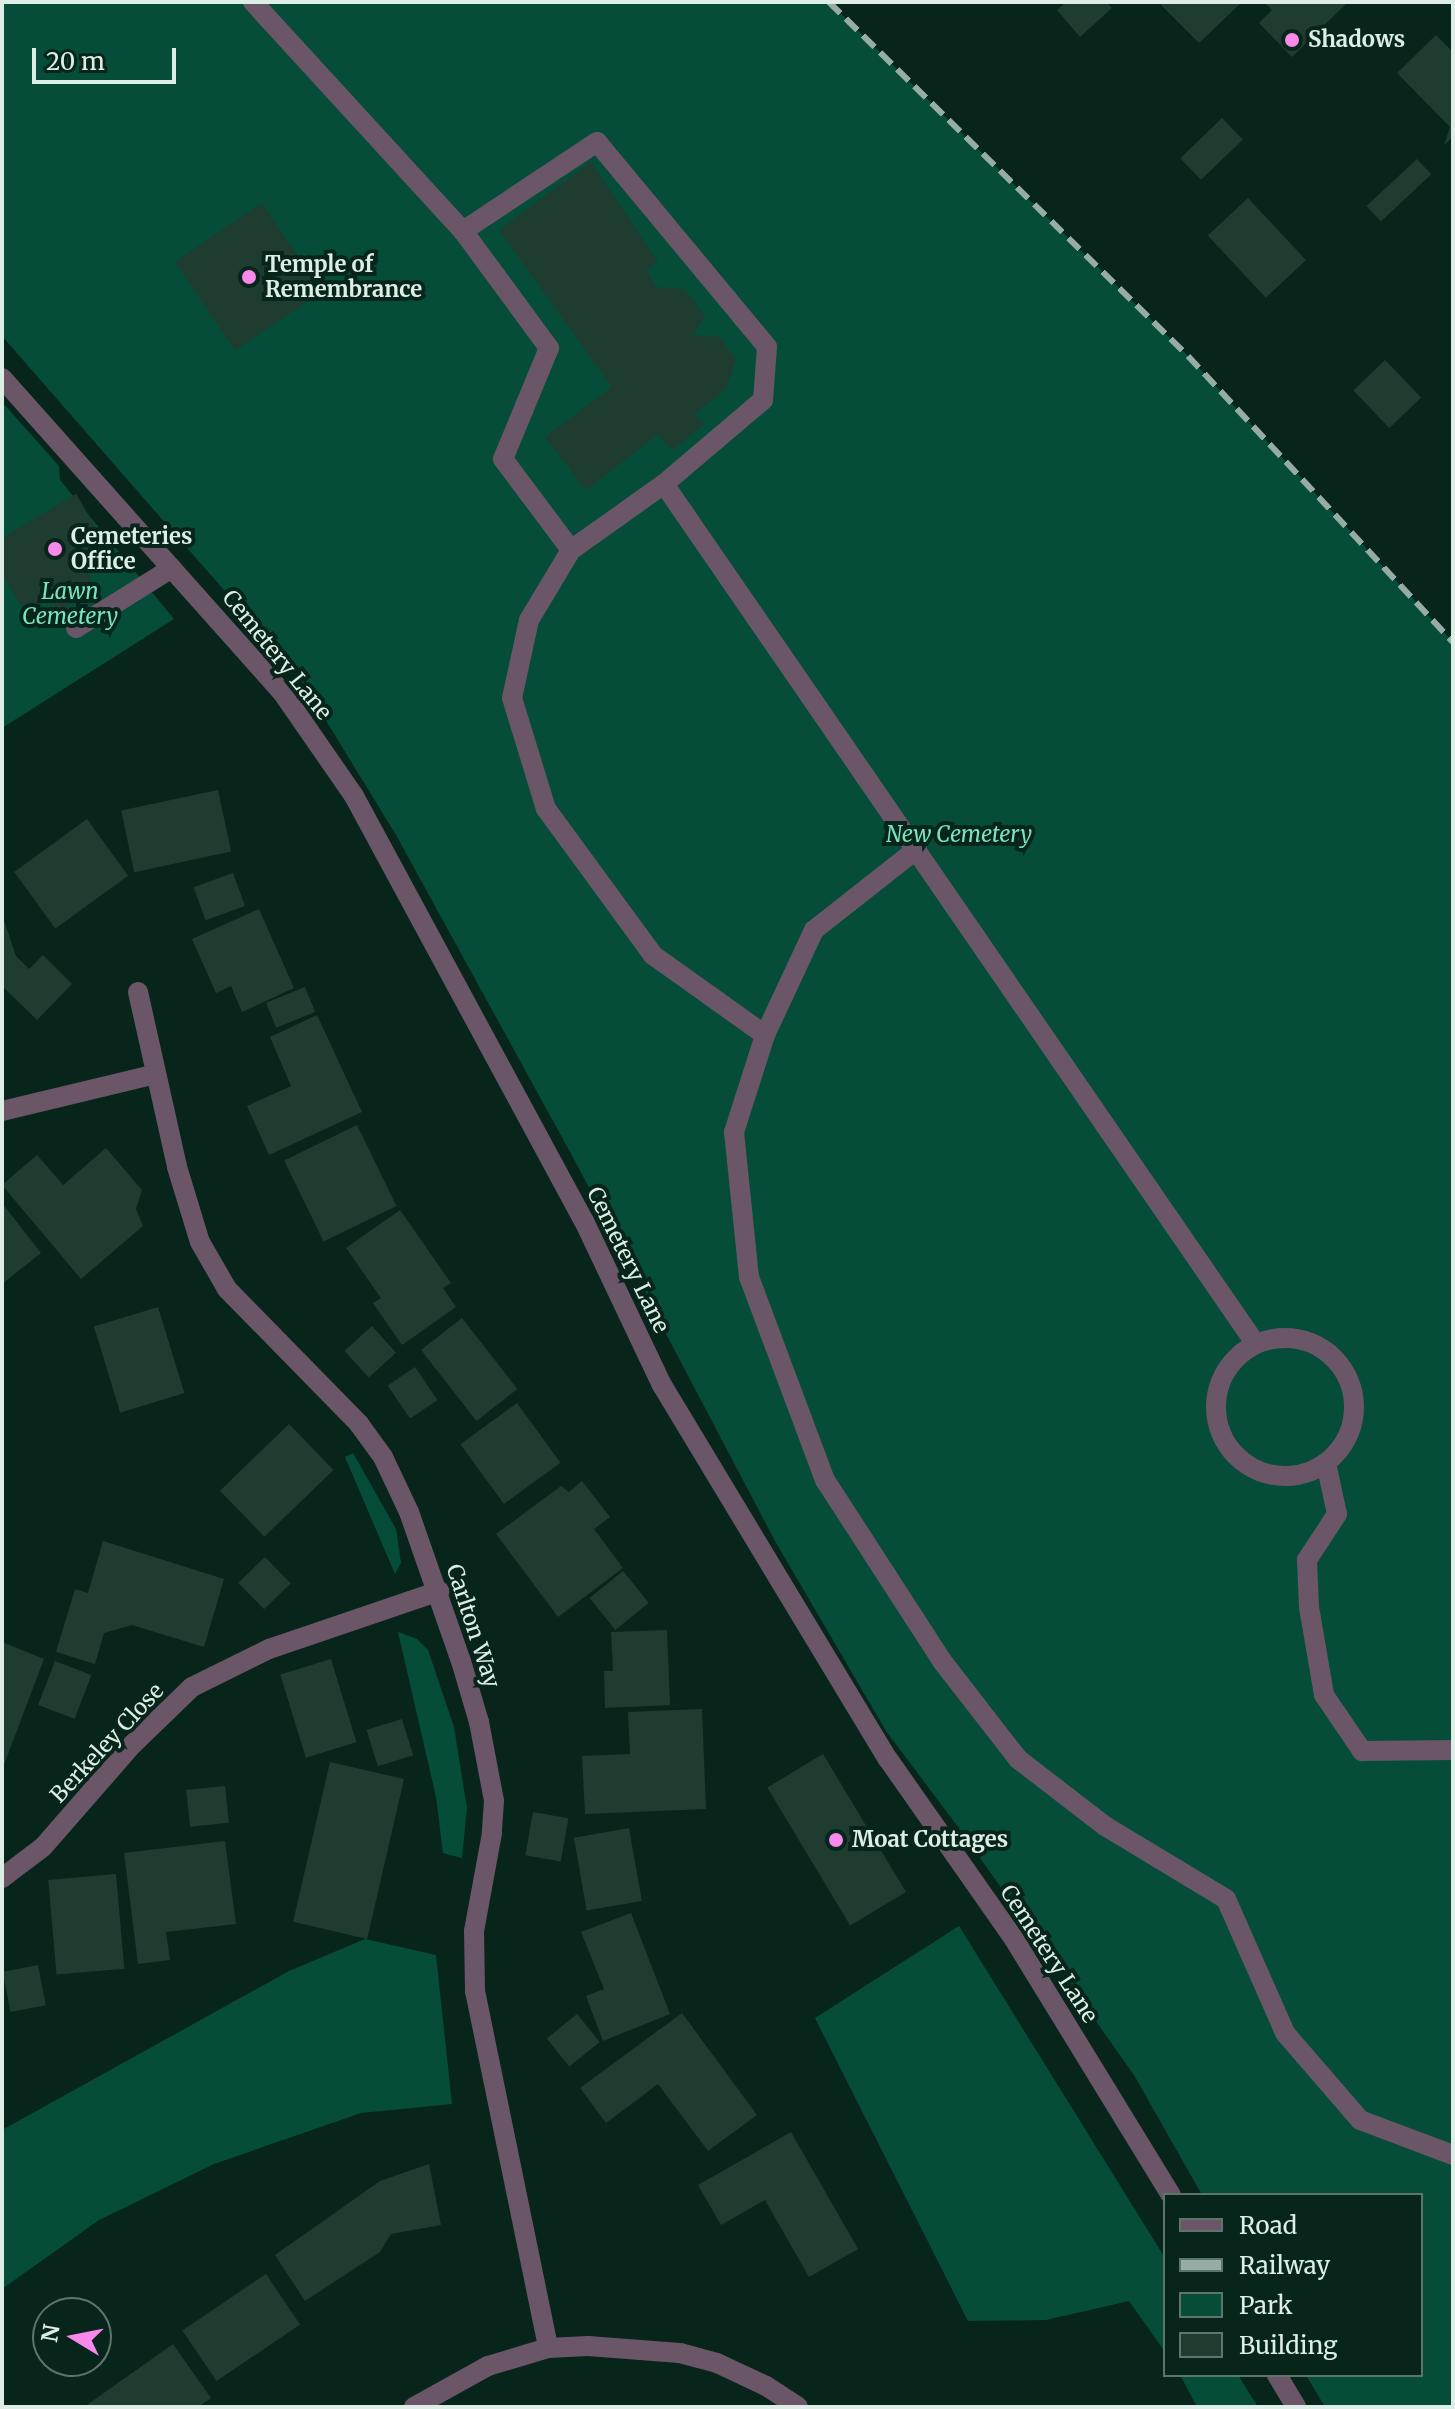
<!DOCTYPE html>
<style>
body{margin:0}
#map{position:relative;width:1455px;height:2409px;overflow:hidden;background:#08251b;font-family:Merriweather,serif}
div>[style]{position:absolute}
.green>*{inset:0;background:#054d39}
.building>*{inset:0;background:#1f3c31;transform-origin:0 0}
.lane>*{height:20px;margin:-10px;padding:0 10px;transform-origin:10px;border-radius:10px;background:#6a5667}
.lane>.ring{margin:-10px;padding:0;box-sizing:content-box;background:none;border:20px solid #6a5667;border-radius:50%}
.street>*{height:20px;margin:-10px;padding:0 10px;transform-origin:10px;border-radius:10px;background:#6a5667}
.rail>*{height:6px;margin-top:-3px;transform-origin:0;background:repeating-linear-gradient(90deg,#97aca4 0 16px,transparent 0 24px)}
.dots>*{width:22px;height:22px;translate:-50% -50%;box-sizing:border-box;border:4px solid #08251b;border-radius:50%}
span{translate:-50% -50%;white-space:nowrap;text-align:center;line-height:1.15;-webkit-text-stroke:8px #08251b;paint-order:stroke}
.poi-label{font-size:22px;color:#ddeee7;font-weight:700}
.left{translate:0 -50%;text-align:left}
.park-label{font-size:22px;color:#7be4be;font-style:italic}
.street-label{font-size:22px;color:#ddeee7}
.frame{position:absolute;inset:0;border:4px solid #ddeee7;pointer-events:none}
.legend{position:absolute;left:1163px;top:2193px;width:260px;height:184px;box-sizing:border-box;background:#08251b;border:2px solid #5d756d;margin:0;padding:10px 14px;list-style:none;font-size:24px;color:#ddeee7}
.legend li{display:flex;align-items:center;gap:16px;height:40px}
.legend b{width:40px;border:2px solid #5d756d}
.north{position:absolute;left:32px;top:2297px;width:80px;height:80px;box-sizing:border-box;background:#08251b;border:2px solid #5d756d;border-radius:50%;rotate:280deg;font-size:22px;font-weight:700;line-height:32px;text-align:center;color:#ddeee7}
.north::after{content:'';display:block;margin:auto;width:28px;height:36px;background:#f888ea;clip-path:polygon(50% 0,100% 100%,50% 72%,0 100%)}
.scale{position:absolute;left:32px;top:48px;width:144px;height:36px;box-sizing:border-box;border:4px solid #ddeee7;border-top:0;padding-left:10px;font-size:24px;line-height:28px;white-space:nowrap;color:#ddeee7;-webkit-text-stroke:6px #08251b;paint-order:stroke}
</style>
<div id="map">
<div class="green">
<div style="clip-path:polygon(2px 2px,829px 2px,1188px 356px,1453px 642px,1453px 2407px,1325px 2407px,1306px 2375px,1421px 2375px,1421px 2195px,1202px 2195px,1134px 2075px,961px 1831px,886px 1731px,775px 1541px,575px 1161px,396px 835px,311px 696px,257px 628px,2px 336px)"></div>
<div style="clip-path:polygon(2px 402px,59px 466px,60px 480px,174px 619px,2px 728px)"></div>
<div style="clip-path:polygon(353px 1453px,396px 1529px,401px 1563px,395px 1574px,345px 1457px)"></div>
<div style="clip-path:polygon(398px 1632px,417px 1639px,428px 1650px,454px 1727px,467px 1808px,462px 1858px,443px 1853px,436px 1797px)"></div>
<div style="clip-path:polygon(959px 1926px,1165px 2258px,1165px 2352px,1129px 2301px,1046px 2320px,968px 2321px,815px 2018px)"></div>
<div style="clip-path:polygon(365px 1939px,436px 1955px,452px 2104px,361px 2113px,214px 2164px,99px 2220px,2px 2289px,2px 2130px,289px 1971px)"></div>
<div style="clip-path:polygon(1180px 2375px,1238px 2375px,1258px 2407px,1197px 2407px)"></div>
</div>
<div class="building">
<div style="clip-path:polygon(1066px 2px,1106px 2px,1112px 8px,1080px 37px,1057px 10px)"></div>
<div style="clip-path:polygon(1164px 2px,1242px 2px,1199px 43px,1161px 5px)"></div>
<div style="clip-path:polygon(1264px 2px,1348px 2px,1292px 57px,1259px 23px,1272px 10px)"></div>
<div style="clip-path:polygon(1436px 35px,1453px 52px,1453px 137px,1444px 145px,1450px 127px,1397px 73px)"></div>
<div style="left:1222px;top:118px;width:30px;height:58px;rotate:46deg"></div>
<div style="left:1417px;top:159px;width:21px;height:69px;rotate:47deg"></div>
<div style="clip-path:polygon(591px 162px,658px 262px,646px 270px,656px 287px,685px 289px,705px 316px,693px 335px,720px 337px,736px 361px,726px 388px,694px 415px,705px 423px,673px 450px,657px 435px,586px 490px,545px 437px,612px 387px,499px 230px)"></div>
<div style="left:1248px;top:198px;width:85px;height:55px;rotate:47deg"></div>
<div style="left:262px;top:203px;width:107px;height:105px;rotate:56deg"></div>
<div style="left:1385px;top:360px;width:52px;height:44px;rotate:46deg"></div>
<div style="clip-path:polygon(76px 494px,115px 560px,88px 575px,97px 588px,59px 610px,49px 599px,25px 613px,2px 573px,2px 538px)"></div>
<div style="left:218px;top:790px;width:63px;height:99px;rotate:78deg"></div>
<div style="left:87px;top:819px;width:70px;height:90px;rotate:54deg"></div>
<div style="left:233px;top:873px;width:35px;height:42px;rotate:70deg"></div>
<div style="clip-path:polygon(259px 909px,294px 988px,242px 1012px,231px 986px,216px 993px,192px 939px)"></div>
<div style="clip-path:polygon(2px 914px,16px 956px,29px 969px,43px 955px,72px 984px,37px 1020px,2px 986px)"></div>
<div style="left:305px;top:987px;width:27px;height:42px;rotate:68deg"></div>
<div style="clip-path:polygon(317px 1015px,362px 1112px,269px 1155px,247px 1106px,291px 1086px,270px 1037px)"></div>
<div style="left:357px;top:1125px;width:90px;height:81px;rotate:64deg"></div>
<div style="clip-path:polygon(106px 1148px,142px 1190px,136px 1209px,143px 1226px,81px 1279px,2px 1185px,37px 1155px,63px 1185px)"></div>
<div style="clip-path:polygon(2px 1203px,41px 1253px,2px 1284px)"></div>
<div style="clip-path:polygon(400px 1210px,451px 1283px,443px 1288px,456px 1307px,402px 1345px,373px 1303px,381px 1298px,346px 1248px)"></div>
<div style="left:158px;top:1307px;width:90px;height:67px;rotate:73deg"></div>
<div style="left:462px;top:1318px;width:90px;height:52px;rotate:52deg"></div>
<div style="left:372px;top:1326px;width:36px;height:37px;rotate:48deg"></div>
<div style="left:415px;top:1367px;width:40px;height:33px;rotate:56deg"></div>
<div style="left:517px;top:1403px;width:74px;height:70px;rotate:54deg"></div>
<div style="left:289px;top:1424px;width:64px;height:96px;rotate:46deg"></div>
<div style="clip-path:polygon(582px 1481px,610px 1517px,594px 1529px,623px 1568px,558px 1617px,496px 1534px,561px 1486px,569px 1492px)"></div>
<div style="clip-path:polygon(103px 1541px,224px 1579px,204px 1647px,132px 1625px,104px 1633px,95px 1664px,56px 1652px,75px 1589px,88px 1593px)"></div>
<div style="left:265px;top:1557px;width:37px;height:37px;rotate:46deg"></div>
<div style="left:623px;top:1571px;width:41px;height:43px;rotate:51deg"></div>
<div style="clip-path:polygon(667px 1630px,670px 1705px,605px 1708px,604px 1671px,613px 1671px,611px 1632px)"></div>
<div style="clip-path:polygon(2px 1642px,44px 1659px,2px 1770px)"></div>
<div style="left:331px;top:1659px;width:87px;height:53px;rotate:73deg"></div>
<div style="left:55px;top:1661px;width:39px;height:47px;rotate:21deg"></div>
<div style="clip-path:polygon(702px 1709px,706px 1809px,585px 1814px,582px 1756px,630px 1754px,628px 1712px)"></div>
<div style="left:402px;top:1719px;width:38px;height:37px;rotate:73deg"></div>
<div style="left:823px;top:1754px;width:161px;height:65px;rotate:59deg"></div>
<div style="left:330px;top:1762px;width:76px;height:164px;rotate:13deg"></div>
<div style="left:225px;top:1786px;width:37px;height:39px;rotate:84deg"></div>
<div style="left:533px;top:1812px;width:36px;height:44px;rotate:10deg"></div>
<div style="left:629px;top:1828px;width:74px;height:56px;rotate:80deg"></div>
<div style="clip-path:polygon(225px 1841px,236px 1924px,166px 1932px,170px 1960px,138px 1964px,124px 1853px)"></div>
<div style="left:116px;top:1874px;width:95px;height:68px;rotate:85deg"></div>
<div style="clip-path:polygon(631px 1913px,670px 2014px,603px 2041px,586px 1996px,604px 1989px,581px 1932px)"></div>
<div style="left:38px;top:1965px;width:41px;height:36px;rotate:79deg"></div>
<div style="clip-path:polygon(682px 2013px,757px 2115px,708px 2151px,658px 2084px,606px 2123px,580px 2088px)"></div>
<div style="left:577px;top:2014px;width:36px;height:39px;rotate:51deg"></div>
<div style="clip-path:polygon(791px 2132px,858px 2249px,809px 2277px,765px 2200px,721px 2225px,698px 2185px)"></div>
<div style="clip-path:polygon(429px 2164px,441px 2225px,391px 2234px,380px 2252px,305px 2301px,275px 2255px,380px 2181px)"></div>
<div style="left:266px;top:2274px;width:61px;height:101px;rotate:56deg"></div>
<div style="clip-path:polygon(173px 2344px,211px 2398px,198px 2407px,84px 2407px)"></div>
</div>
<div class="lane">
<div style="left:253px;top:2px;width:311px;rotate:47.5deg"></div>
<div style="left:463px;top:231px;width:145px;rotate:53.7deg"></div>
<div style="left:549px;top:348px;width:120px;rotate:112.5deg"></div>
<div style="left:503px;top:459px;width:114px;rotate:53.2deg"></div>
<div style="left:463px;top:231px;width:161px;rotate:-33.6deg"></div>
<div style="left:597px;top:142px;width:266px;rotate:50.3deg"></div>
<div style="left:767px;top:347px;width:53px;rotate:94.3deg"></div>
<div style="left:763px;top:400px;width:130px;rotate:139.7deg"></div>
<div style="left:76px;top:628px;width:113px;rotate:-32deg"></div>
<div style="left:917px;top:849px;width:131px;rotate:141.8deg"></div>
<div style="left:814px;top:930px;width:116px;rotate:115deg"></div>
<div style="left:765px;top:1035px;width:102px;rotate:107.7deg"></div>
<div style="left:734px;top:1132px;width:146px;rotate:84.1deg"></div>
<div style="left:749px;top:1277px;width:217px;rotate:69.5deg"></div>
<div style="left:825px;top:1480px;width:216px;rotate:57.1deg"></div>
<div style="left:942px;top:1661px;width:124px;rotate:52.2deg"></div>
<div style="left:1018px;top:1759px;width:110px;rotate:37.6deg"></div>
<div style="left:1105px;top:1826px;width:141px;rotate:31.1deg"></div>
<div style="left:1226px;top:1899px;width:146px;rotate:66.2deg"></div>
<div style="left:1285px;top:2033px;width:115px;rotate:49.2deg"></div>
<div style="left:1360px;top:2120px;width:99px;rotate:20.6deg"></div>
<div style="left:765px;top:1035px;width:138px;rotate:-144.5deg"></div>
<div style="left:653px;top:955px;width:181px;rotate:-126.2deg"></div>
<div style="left:546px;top:809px;width:116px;rotate:-107deg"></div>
<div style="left:512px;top:698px;width:80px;rotate:-77.7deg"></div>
<div style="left:529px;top:620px;width:82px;rotate:-59deg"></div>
<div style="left:571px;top:550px;width:114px;rotate:-35.4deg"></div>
<div style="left:664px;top:484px;width:1043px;rotate:55.47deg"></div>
<div class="ring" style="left:1216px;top:1338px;width:118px;height:118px"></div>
<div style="left:1326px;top:1463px;width:52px;rotate:77.8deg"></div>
<div style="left:1337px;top:1514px;width:55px;rotate:123.1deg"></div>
<div style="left:1307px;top:1560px;width:47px;rotate:87.6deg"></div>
<div style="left:1309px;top:1607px;width:89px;rotate:80.3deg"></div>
<div style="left:1324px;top:1695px;width:68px;rotate:55.8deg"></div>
<div style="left:1362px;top:1751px;width:91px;rotate:-0.6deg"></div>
</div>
<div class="street">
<div style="left:2px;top:378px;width:421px;rotate:48.3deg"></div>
<div style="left:282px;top:692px;width:126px;rotate:55.3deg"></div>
<div style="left:354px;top:796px;width:483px;rotate:61.6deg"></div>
<div style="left:584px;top:1221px;width:182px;rotate:64.6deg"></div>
<div style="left:662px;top:1385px;width:437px;rotate:58.9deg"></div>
<div style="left:888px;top:1759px;width:220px;rotate:55deg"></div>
<div style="left:1014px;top:1939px;width:300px;rotate:58.5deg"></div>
<div style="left:138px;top:992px;width:179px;rotate:77.4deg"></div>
<div style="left:177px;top:1167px;width:78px;rotate:73deg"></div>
<div style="left:200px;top:1242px;width:54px;rotate:60.1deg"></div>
<div style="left:227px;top:1289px;width:189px;rotate:45.6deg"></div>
<div style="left:359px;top:1424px;width:41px;rotate:54deg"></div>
<div style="left:383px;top:1457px;width:61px;rotate:64.7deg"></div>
<div style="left:409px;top:1512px;width:158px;rotate:70.8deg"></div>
<div style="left:461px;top:1661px;width:64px;rotate:73.6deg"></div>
<div style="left:479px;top:1722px;width:80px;rotate:79.2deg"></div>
<div style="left:494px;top:1801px;width:32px;rotate:94deg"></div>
<div style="left:492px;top:1833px;width:100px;rotate:100.4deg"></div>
<div style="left:474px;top:1931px;width:60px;rotate:89deg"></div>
<div style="left:475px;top:1991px;width:364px;rotate:78.4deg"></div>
<div style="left:2px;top:1111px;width:158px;rotate:-13.5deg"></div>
<div style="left:2px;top:1878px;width:51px;rotate:-37.1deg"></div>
<div style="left:43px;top:1847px;width:137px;rotate:-48.9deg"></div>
<div style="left:133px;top:1744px;width:82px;rotate:-44deg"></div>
<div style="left:192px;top:1687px;width:86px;rotate:-26.3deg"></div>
<div style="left:269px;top:1649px;width:180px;rotate:-18.8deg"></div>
<div style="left:1277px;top:2375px;width:37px;rotate:59deg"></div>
<div style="left:414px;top:2407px;width:85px;rotate:-29deg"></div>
<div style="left:488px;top:2366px;width:63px;rotate:-16.7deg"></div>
<div style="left:548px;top:2348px;width:40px;rotate:-2.9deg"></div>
<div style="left:588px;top:2346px;width:92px;rotate:4.4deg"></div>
<div style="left:680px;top:2353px;width:38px;rotate:15deg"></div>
<div style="left:717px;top:2363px;width:54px;rotate:25.1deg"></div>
<div style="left:766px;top:2386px;width:38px;rotate:33deg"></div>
</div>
<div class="rail">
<div style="left:829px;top:2px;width:504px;rotate:44.6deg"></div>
<div style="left:1188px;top:356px;width:390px;rotate:47.2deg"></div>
</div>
<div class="dots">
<div style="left:1292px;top:40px;background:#f888ea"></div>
<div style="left:249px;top:277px;background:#f888ea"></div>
<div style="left:55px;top:549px;background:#f888ea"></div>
<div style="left:836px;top:1840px;background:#f888ea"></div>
</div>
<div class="poi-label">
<span class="left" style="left:1308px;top:40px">Shadows</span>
<span class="left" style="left:265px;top:277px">Temple of<br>Remembrance</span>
<span class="left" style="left:71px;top:549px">Cemeteries<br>Office</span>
<span class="left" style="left:852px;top:1840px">Moat Cottages</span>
</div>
<div class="park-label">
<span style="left:70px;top:604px">Lawn<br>Cemetery</span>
<span style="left:959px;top:835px">New Cemetery</span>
</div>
<div class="street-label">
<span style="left:277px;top:655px;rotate:51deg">Cemetery Lane</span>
<span style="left:628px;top:1260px;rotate:64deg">Cemetery Lane</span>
<span style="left:473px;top:1626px;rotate:72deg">Carlton Way</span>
<span style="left:107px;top:1743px;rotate:-47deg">Berkeley Close</span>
<span style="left:1049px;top:1954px;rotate:57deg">Cemetery Lane</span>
</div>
<div class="frame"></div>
<ul class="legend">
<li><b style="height:10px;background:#6a5667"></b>Road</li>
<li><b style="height:10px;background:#97aca4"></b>Railway</li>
<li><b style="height:22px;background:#054d39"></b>Park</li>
<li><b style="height:22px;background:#1f3c31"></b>Building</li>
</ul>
<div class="north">N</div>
<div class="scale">20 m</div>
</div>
